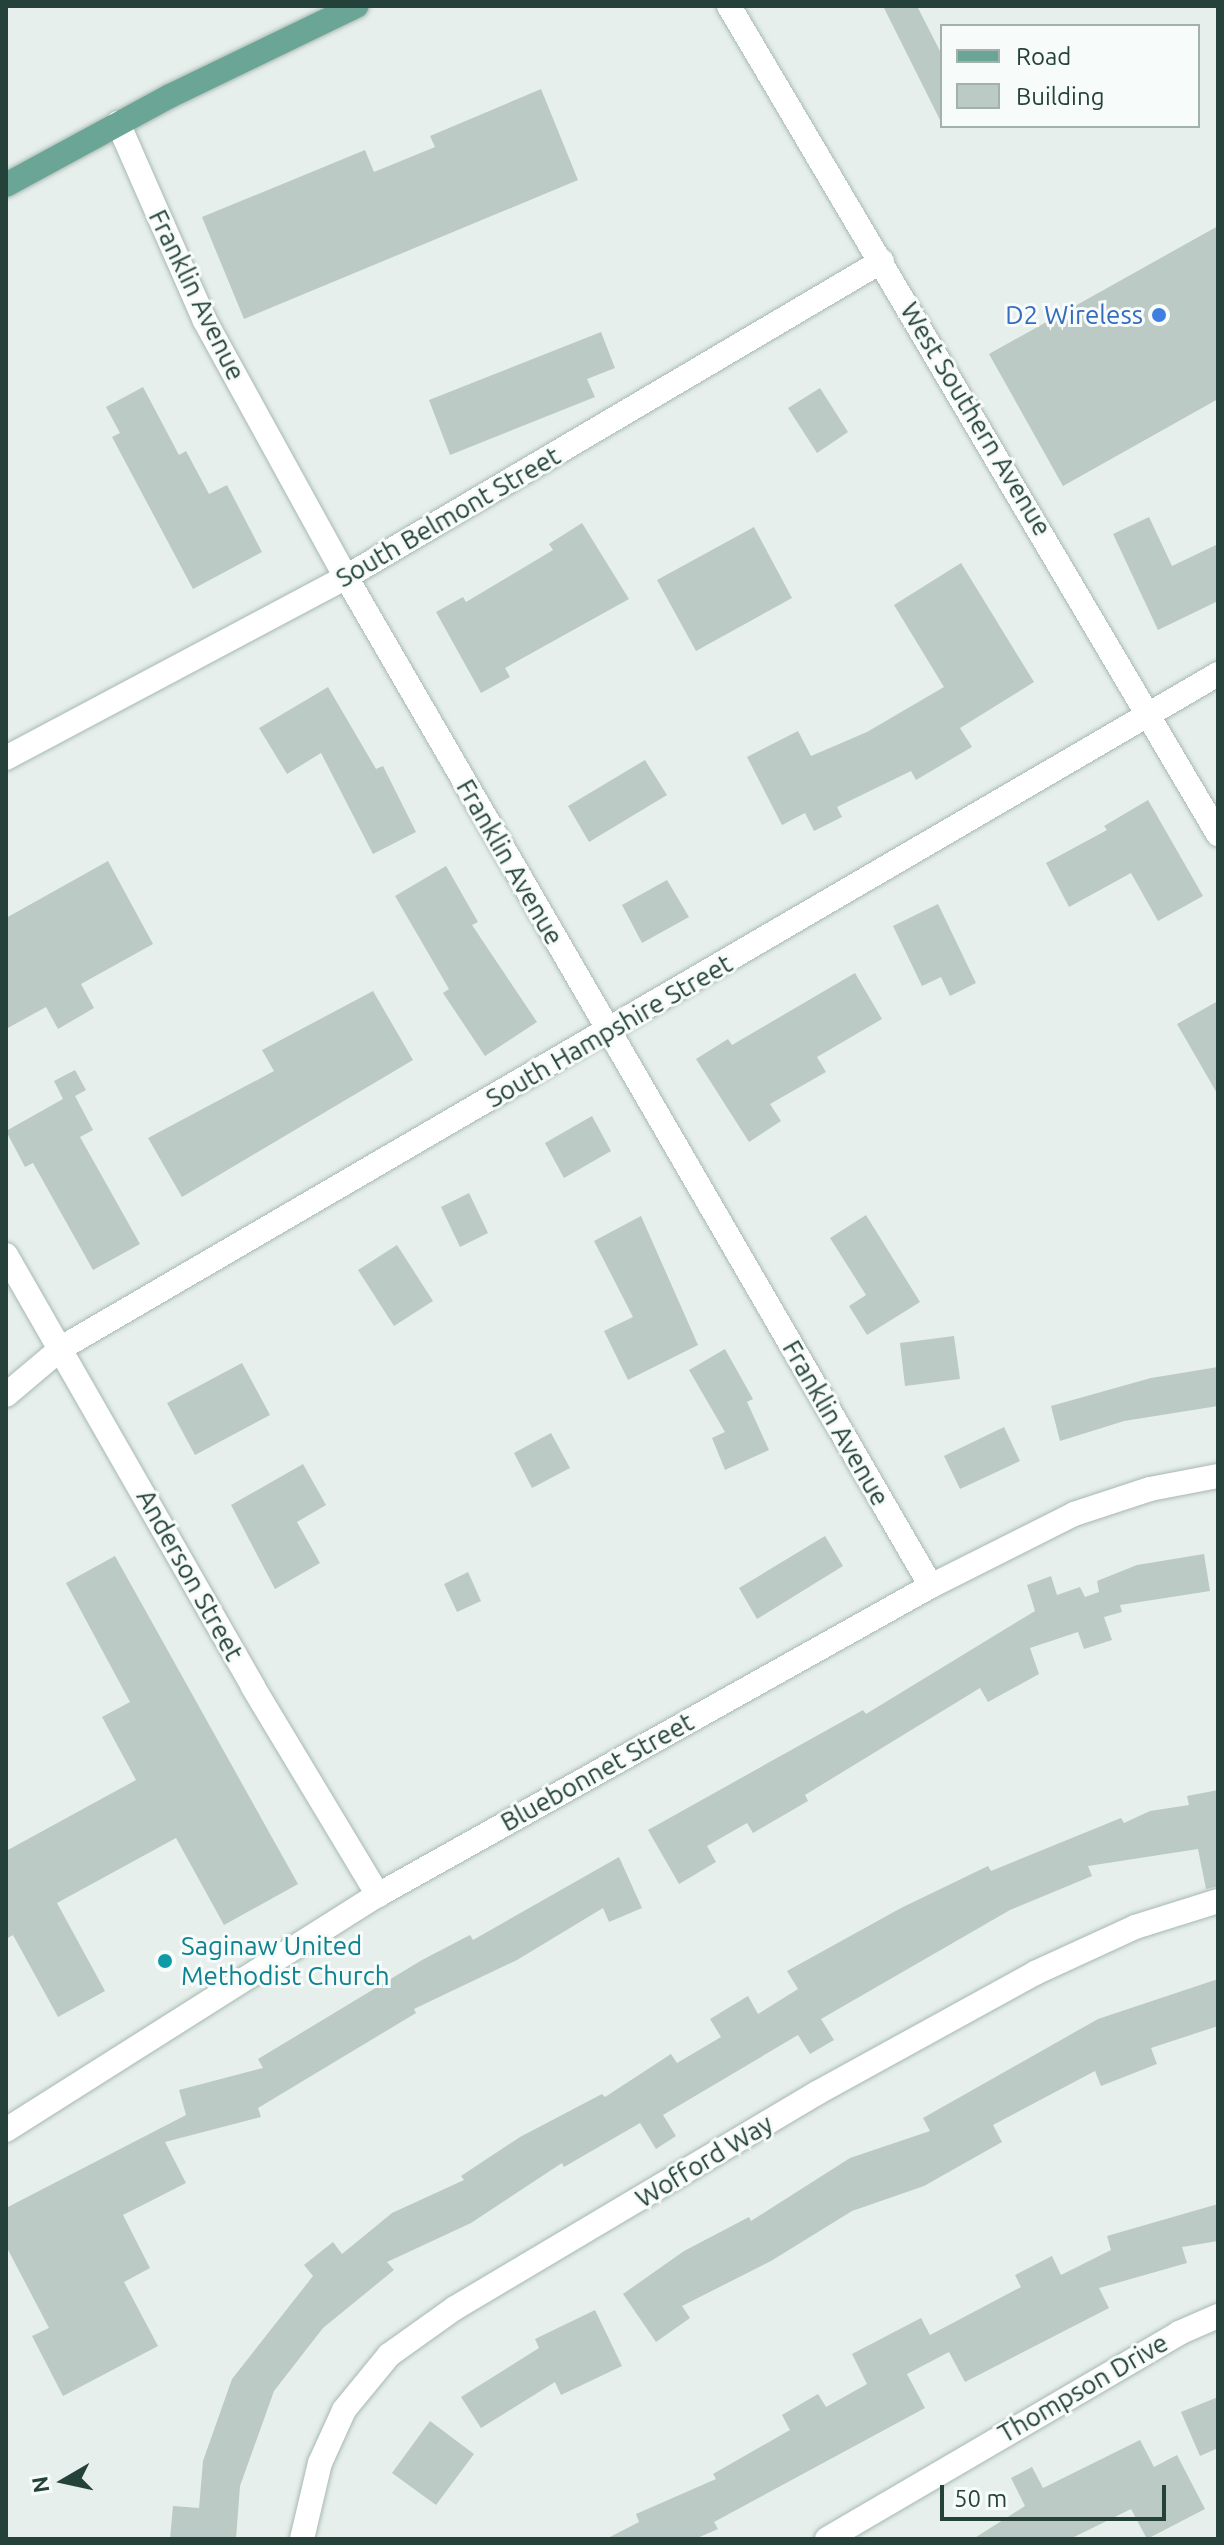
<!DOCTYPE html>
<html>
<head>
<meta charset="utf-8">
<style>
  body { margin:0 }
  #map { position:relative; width:1224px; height:2545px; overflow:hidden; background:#e6efeb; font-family:Ubuntu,sans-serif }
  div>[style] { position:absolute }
  .building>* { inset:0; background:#bbcac4 }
  .roads { filter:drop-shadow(0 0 2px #a8b8b2) drop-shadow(0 0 2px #a8b8b2) }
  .minor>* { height:24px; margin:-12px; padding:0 12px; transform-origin:12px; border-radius:12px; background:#fff }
  .primary>* { height:24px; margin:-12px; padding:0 12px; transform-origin:12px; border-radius:12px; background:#6aa596 }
  .dots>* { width:22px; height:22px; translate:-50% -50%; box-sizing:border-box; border:4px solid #f7fbf9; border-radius:50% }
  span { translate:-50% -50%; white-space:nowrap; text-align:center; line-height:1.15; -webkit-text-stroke:6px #f7fbf9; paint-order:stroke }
  .street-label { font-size:26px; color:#24423a }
  .shop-label { font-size:26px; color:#366cbe }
  .right { translate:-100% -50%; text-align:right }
  .culture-label { font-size:26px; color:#0d838f }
  .left { translate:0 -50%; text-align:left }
  .frame { position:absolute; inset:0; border:8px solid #24423a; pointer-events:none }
  .legend { position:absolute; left:940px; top:24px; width:260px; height:104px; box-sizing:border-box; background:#f7fbf9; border:2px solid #a3b1ad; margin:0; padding:10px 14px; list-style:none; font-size:24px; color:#24423a }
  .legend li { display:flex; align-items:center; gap:16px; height:40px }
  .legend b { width:40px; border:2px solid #a3b1ad }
  .north { position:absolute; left:24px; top:2441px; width:80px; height:80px; -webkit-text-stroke:6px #f7fbf9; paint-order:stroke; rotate:261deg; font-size:22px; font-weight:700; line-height:32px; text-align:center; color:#24423a }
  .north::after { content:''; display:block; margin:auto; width:28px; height:36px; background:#24423a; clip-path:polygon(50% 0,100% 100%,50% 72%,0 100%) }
  .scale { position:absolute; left:940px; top:2485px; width:226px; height:36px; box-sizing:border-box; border:4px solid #24423a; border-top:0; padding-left:10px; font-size:24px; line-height:28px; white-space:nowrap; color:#24423a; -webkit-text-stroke:6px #f7fbf9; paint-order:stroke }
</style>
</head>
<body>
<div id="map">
  <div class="building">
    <i style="clip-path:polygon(883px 6px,917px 6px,942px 55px,942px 124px)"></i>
    <i style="clip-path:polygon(541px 89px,578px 180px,244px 319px,202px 217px,365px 150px,374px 172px,435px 147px,430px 136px)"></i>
    <i style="clip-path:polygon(1218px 226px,1218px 399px,1063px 486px,989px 354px)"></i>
    <i style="clip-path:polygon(601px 332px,615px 368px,587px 379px,595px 397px,450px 455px,429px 400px)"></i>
    <i style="clip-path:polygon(143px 387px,179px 455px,186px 451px,209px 494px,227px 485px,262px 552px,193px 589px,112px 437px,120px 433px,106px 407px)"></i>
    <i style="clip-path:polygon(820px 388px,848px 432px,817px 453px,788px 408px)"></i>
    <i style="clip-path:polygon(1149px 517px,1172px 566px,1218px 544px,1218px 601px,1158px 630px,1113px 534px)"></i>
    <i style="clip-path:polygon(582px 523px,629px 599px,505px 668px,510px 677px,481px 693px,436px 612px,463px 597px,466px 602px,553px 550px,549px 544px)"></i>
    <i style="clip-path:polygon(754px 527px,792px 598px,696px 651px,657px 580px)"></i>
    <i style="clip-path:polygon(961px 563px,1034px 682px,960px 728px,972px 747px,916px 780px,911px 771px,837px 807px,842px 817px,814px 831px,805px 813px,782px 825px,747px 757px,798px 731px,811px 756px,867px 732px,944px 687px,894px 605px)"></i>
    <i style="clip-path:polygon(328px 687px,376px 769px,383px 766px,416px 832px,373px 854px,321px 753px,287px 774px,259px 728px)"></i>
    <i style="clip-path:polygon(645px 760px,667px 795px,589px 842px,568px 806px)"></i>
    <i style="clip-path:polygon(1148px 800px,1203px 896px,1158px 921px,1131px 873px,1069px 907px,1046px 863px,1107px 830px,1104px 826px)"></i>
    <i style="clip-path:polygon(108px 861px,153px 944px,81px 984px,94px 1008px,58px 1029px,46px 1007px,6px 1029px,6px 918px)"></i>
    <i style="clip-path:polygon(446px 866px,478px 922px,472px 925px,537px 1022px,485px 1056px,443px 993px,449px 989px,395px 896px)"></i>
    <i style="clip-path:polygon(667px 880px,689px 917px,642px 943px,622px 905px)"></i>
    <i style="clip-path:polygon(938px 904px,976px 983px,950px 996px,941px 977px,922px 986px,893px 926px)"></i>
    <i style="clip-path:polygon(855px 973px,882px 1019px,817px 1057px,826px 1072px,770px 1104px,781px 1121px,749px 1142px,696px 1059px,728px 1039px,732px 1045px)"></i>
    <i style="clip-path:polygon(373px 991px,413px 1060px,182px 1197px,148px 1138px,274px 1071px,262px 1050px)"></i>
    <i style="clip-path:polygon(1218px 1001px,1218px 1095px,1177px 1024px)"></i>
    <i style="clip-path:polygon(75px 1070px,86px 1090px,75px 1096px,93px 1130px,80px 1137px,140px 1244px,93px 1270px,33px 1163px,25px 1167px,6px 1131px,63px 1099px,54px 1081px)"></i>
    <i style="clip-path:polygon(592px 1116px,611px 1151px,564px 1178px,545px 1143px)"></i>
    <i style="clip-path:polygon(469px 1193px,488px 1233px,460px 1247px,441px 1207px)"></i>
    <i style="clip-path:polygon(866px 1215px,920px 1302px,867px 1335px,849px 1306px,866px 1295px,830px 1238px)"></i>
    <i style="clip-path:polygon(641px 1216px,698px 1345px,628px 1380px,604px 1331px,633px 1317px,594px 1241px)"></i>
    <i style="clip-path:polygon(397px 1245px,433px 1301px,394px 1326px,358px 1270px)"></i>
    <i style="clip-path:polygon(954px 1336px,960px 1379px,905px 1386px,900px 1343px)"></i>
    <i style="clip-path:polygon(725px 1349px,753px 1399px,747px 1402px,769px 1450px,725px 1470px,712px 1438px,725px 1432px,689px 1370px)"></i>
    <i style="clip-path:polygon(242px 1363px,270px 1415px,195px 1455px,167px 1403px)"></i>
    <i style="clip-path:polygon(1218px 1367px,1218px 1406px,1124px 1421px,1060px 1441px,1051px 1406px,1151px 1378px)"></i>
    <i style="clip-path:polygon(1004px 1427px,1020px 1461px,960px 1489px,944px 1456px)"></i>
    <i style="clip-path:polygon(551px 1433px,570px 1468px,532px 1488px,514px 1453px)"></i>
    <i style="clip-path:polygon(303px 1464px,326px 1505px,297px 1522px,320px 1563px,275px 1589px,231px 1505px)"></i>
    <i style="clip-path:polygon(825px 1536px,843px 1566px,757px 1619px,739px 1588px)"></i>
    <i style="clip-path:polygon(1204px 1554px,1210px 1591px,1120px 1605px,1122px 1612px,1104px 1617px,1112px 1640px,1084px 1649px,1078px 1632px,1030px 1648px,1039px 1674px,988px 1702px,980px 1688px,805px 1795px,808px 1801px,753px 1833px,747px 1823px,707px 1846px,716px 1862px,679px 1884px,648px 1830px,863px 1710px,866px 1714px,1035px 1611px,1027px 1585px,1051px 1576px,1057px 1595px,1080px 1587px,1085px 1597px,1099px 1592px,1097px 1581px,1137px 1565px)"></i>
    <i style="clip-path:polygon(115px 1556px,298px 1884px,224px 1925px,176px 1838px,57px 1903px,105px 1991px,58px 2017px,13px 1935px,6px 1939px,6px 1851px,136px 1780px,102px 1717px,130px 1702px,66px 1583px)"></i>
    <i style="clip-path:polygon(468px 1572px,481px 1601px,457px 1612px,444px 1584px)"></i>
    <i style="clip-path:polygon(1218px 1790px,1218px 1886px,1206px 1889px,1198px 1849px,1088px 1866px,1092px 1876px,1010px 1910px,821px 2019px,834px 2040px,810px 2054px,798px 2035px,663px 2115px,676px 2136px,656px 2149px,640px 2123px,564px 2167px,562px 2163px,471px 2223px,387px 2262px,394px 2270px,323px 2328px,274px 2391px,240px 2486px,236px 2539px,170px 2539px,173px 2506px,199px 2508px,203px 2461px,232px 2379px,313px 2276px,304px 2265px,333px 2242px,342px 2254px,392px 2213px,464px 2180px,461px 2176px,520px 2137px,602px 2094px,605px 2097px,671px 2054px,677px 2063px,721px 2037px,710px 2019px,748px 1996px,758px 2014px,798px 1989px,787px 1971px,901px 1908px,988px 1866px,991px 1871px,1121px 1818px,1124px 1823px,1150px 1811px,1189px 1805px,1187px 1796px)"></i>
    <i style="clip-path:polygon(619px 1857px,642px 1908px,609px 1922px,603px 1908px,517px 1960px,414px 2009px,416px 2013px,258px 2108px,261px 2117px,165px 2142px,186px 2183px,123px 2215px,150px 2268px,124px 2282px,158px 2346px,63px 2396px,32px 2336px,49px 2328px,6px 2246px,6px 2208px,186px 2115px,179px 2090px,263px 2068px,258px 2059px,422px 1960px,470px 1935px,473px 1940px)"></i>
    <i style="clip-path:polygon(1218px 1979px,1218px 2026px,1151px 2048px,1157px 2064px,1101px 2086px,1095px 2071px,993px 2125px,1002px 2142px,924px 2186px,852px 2211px,771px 2261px,682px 2306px,690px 2318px,656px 2342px,623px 2294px,684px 2251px,749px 2217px,751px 2221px,850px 2158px,930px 2131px,923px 2118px,1098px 2019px)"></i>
    <i style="clip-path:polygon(1218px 2204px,1218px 2241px,1182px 2247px,1187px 2263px,1099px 2288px,1109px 2308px,965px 2382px,949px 2352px,907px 2374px,925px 2408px,714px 2522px,718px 2529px,695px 2539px,606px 2539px,639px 2522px,636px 2514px,716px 2479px,713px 2474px,790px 2430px,782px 2415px,818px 2394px,826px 2407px,867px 2384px,852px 2354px,921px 2318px,930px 2335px,1021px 2287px,1015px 2275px,1052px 2256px,1061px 2275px,1111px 2250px,1107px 2236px)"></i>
    <i style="clip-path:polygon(595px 2310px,622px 2366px,561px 2395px,555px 2382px,481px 2428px,461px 2397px,539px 2348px,535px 2339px)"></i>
    <i style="clip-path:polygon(1218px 2397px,1218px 2448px,1200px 2456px,1181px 2412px)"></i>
    <i style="clip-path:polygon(430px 2421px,474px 2454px,436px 2505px,392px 2473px)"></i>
    <i style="clip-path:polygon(1140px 2440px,1154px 2467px,1177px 2455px,1205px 2509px,1147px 2539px,1131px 2509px,1070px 2539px,973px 2539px,1025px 2506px,1011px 2478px,1032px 2467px,1043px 2488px)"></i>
  </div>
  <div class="roads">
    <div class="minor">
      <i style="left:729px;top:6px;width:962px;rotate:59.43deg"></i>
      <i style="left:118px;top:123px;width:216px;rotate:66.3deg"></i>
      <i style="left:205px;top:321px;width:292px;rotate:61.2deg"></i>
      <i style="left:346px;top:577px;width:1166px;rotate:59.9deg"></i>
      <i style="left:6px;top:758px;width:385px;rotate:-28deg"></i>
      <i style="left:346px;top:577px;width:622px;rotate:-30.52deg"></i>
      <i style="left:6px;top:1255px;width:498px;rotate:60.2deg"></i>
      <i style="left:253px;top:1687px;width:243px;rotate:59deg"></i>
      <i style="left:6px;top:1395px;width:75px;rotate:-40.1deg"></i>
      <i style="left:63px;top:1347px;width:1337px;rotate:-30.23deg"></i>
      <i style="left:6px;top:2130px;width:440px;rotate:-32.3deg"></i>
      <i style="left:378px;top:1895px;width:633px;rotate:-29.2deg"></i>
      <i style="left:931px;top:1586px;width:160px;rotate:-26.7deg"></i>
      <i style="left:1074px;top:1514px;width:80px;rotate:-18.2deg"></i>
      <i style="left:1150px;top:1489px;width:69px;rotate:-10.8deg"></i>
      <i style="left:302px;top:2539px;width:78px;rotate:-76.7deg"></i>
      <i style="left:320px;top:2463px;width:58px;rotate:-65.6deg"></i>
      <i style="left:344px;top:2410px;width:71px;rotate:-50.7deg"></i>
      <i style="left:389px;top:2355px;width:81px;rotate:-35.5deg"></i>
      <i style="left:455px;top:2308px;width:421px;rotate:-30.7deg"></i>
      <i style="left:817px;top:2093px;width:249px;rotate:-28.8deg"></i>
      <i style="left:1035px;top:1973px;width:110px;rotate:-24.7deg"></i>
      <i style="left:1135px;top:1927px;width:87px;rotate:-17.4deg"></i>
      <i style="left:827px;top:2539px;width:408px;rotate:-30.3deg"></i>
      <i style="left:1179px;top:2333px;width:43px;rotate:-23.6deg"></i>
    </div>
    <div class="primary">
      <i style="left:6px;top:185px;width:187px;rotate:-28.5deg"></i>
      <i style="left:170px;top:96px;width:207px;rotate:-25.8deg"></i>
    </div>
  </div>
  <div class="dots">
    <i style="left:1159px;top:315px;background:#3f7fe0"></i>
    <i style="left:165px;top:1961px;background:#0f9aa8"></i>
  </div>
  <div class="street-label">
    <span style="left:197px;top:295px;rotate:64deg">Franklin Avenue</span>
    <span style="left:976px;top:419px;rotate:59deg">West Southern Avenue</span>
    <span style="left:448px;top:517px;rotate:-30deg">South Belmont Street</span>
    <span style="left:510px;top:862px;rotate:60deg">Franklin Avenue</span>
    <span style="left:609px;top:1031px;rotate:-30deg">South Hampshire Street</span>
    <span style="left:836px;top:1423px;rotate:60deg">Franklin Avenue</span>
    <span style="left:190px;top:1575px;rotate:61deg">Anderson Street</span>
    <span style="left:597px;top:1772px;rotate:-29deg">Bluebonnet Street</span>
    <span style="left:704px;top:2161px;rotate:-31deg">Wofford Way</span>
    <span style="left:1083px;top:2388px;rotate:-30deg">Thompson Drive</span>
  </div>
  <div class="shop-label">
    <span class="right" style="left:1143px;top:315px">D2 Wireless</span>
  </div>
  <div class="culture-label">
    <span class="left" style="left:181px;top:1961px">Saginaw United<br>Methodist Church</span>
  </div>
  <div class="frame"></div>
  <ul class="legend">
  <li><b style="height:10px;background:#6aa596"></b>Road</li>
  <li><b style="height:22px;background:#bbcac4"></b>Building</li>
  </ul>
  <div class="north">N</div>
  <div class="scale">50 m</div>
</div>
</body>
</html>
